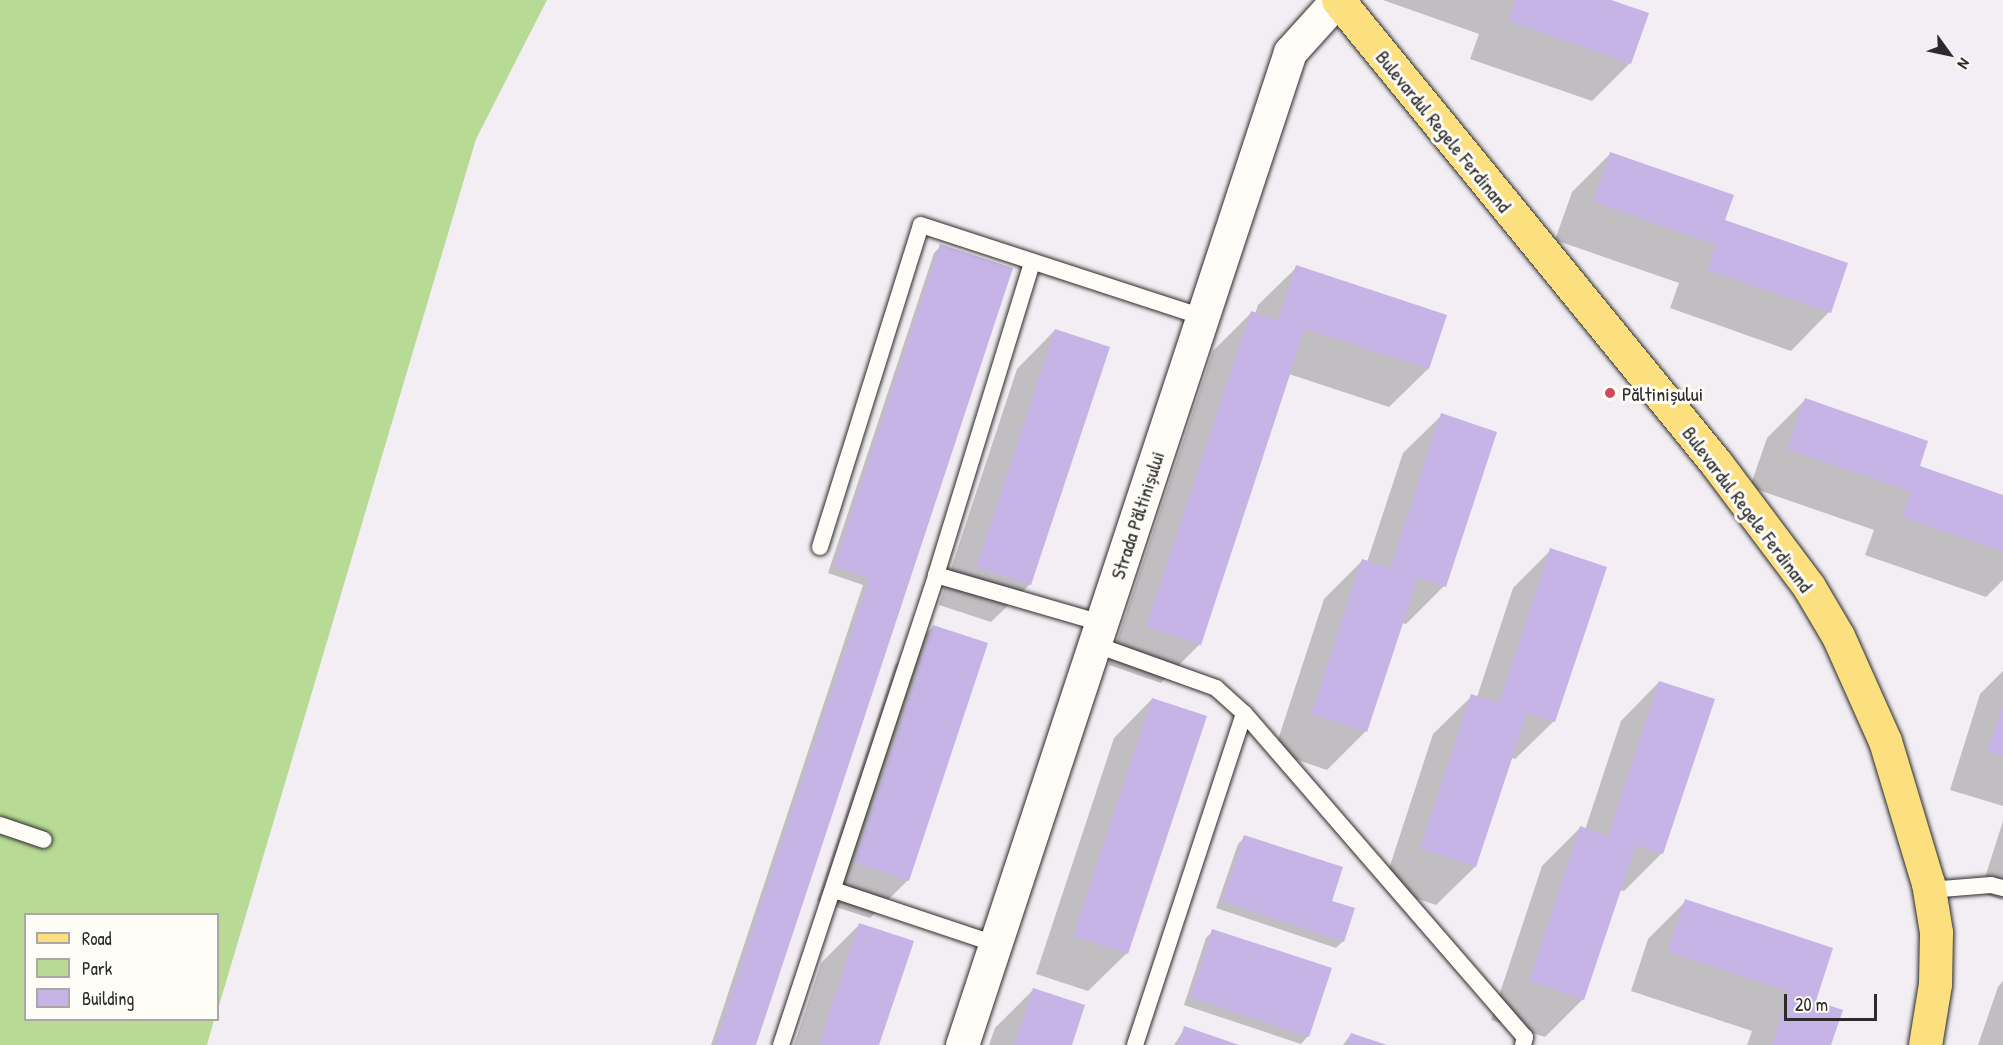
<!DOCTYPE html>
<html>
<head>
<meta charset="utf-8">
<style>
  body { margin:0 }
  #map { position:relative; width:2003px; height:1045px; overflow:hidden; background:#f2eef3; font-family:"Patrick Hand",sans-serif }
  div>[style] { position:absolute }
  .green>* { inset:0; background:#b7da94 }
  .shadow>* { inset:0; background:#0003 }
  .building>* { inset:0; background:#c5b4e5 }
  .roads { filter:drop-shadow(0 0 2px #2b2b2b) drop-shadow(0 0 2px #2b2b2b) }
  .lane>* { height:16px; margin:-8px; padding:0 8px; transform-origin:8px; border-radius:8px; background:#fdfcf7 }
  .street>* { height:33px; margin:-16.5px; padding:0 16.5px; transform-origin:16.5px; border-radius:16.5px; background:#fdfcf7 }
  .primary>* { height:33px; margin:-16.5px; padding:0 16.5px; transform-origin:16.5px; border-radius:16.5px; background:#fce080 }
  .dots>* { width:16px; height:16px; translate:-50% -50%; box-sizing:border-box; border:3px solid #fdfcf7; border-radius:50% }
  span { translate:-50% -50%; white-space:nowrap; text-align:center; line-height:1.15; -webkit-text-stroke:6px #fdfcf7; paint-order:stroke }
  .street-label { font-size:20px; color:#2b2b2b }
  .poi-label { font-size:20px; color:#2b2b2b }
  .left { translate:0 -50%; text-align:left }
  .legend { position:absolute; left:24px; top:913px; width:195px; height:108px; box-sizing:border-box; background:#fdfcf7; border:2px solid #a9a8a5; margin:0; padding:8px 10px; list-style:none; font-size:18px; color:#2b2b2b }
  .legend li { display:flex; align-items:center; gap:12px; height:30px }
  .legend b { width:30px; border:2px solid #a9a8a5 }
  .north { position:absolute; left:1919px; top:24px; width:60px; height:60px; -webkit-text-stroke:4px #fdfcf7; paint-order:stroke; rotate:123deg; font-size:16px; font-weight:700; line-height:24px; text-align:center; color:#2b2b2b }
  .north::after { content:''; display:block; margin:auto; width:21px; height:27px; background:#2b2b2b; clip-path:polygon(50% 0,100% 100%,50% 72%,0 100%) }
  .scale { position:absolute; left:1784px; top:994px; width:93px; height:27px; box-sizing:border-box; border:3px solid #2b2b2b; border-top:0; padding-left:8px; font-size:18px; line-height:21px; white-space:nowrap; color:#2b2b2b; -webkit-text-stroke:4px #fdfcf7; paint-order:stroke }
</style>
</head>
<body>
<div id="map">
  <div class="green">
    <i style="clip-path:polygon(0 0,547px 0,476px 139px,218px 1009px,218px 914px,26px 914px,26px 1020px,214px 1020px,207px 1045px,0 1045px)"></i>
  </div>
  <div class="shadow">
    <i style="clip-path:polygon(1383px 0,1606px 0,1630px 63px,1592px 101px,1470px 59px,1479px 34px)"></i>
    <i style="clip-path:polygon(1610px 154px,1723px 221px,1829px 312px,1791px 351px,1670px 308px,1679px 283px,1555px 240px,1572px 192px)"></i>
    <i style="clip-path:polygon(941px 246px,1011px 269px,755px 1045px,711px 1045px,863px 585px,828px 573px,934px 253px)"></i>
    <i style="clip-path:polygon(1297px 267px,1445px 316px,1428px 369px,1389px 407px,1289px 374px,1200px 644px,1161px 683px,1109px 665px,1213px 351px,1251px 313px,1255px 314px,1258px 305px)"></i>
    <i style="clip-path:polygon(1055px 330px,1030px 584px,991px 622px,939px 605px,1017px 369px)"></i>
    <i style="clip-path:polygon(1805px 400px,1918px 467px,2003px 497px,2003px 580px,1986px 597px,1865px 555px,1874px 530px,1750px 487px,1767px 438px)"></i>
    <i style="clip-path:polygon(1442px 415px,1444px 586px,1406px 624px,1402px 623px,1365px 732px,1327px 770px,1274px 752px,1324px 599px,1362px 561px,1367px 562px,1403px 453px)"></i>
    <i style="clip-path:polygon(1551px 550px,1554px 721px,1515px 759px,1512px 758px,1475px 867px,1436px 905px,1383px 887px,1433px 734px,1472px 696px,1477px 697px,1513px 588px)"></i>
    <i style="clip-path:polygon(933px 627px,908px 880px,870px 918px,817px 901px,895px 665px)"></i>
    <i style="clip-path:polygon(2003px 671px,2003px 806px,1950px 790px,1980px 694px)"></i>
    <i style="clip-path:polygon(1659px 682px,1662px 853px,1624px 891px,1619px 890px,1583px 999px,1545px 1037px,1491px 1020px,1542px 866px,1580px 828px,1585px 830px,1621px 721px)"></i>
    <i style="clip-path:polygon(1152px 699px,1127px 953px,1088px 991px,1036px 974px,1114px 738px)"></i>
    <i style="clip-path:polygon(2003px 821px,2003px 900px,1980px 893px)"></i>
    <i style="clip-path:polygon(1245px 837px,1330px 902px,1343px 941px,1336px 948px,1216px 908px,1238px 844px)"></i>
    <i style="clip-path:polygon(1686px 901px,1814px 1002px,1829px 1045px,1747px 1045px,1752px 1031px,1631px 991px,1648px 939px)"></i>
    <i style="clip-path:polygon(859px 925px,878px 1045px,794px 1045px,821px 963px)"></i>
    <i style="clip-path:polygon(1213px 931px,1308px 1036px,1301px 1044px,1184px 1005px,1206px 938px)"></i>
    <i style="clip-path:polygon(2003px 981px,2003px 1045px,1978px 1045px,1998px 987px)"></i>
    <i style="clip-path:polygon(1033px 990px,1070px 1045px,989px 1045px,995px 1028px)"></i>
    <i style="clip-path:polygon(1185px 1028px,1235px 1045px,1174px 1045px)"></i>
    <i style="clip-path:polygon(1351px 1034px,1384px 1045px,1343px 1045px)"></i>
  </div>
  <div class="building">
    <i style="clip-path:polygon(1515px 0,1611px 0,1649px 13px,1631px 64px,1508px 21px)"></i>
    <i style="clip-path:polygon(1610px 152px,1734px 195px,1725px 220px,1848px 263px,1831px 313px,1707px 270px,1716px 245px,1593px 202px)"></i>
    <i style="clip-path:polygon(940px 244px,1013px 268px,756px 1045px,715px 1045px,869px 578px,834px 566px)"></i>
    <i style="clip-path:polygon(1296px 265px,1447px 315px,1429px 369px,1305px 329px,1201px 645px,1146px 627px,1251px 311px,1278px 320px)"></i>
    <i style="clip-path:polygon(1055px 329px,1110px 347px,1031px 585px,976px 567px)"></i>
    <i style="clip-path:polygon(1805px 398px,1928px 441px,1920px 466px,2003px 495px,2003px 552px,1902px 517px,1911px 492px,1787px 449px)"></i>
    <i style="clip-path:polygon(1441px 413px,1497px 432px,1446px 587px,1418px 578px,1367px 732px,1311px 714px,1362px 559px,1390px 568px)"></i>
    <i style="clip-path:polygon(1550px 548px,1607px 567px,1555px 722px,1527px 713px,1476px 867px,1420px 849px,1471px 694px,1499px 703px)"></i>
    <i style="clip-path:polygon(933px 625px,988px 643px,909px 881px,855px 863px)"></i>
    <i style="clip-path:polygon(1659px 681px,1715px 699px,1663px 854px,1636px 845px,1584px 1000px,1529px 981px,1580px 826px,1608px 836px)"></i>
    <i style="clip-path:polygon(1152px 698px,1207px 716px,1128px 954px,1073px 936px)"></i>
    <i style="clip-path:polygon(2003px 703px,2003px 756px,1987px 751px)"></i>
    <i style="clip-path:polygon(1244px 835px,1343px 867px,1332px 901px,1355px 908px,1344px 942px,1222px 901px)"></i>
    <i style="clip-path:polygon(1685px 899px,1833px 948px,1816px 1001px,1843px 1010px,1831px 1045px,1772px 1045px,1789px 992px,1668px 952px)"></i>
    <i style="clip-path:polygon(859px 923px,914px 941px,879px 1045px,819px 1045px)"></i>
    <i style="clip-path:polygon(1212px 929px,1332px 968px,1309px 1037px,1190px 998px)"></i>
    <i style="clip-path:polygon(1033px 988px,1085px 1005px,1072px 1045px,1014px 1045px)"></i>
    <i style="clip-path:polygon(1184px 1026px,1239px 1045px,1178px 1045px)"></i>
    <i style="clip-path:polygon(1351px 1033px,1387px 1045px,1347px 1045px)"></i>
  </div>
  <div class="roads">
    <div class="lane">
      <i style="left:820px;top:547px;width:337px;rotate:-72.6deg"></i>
      <i style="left:921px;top:225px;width:296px;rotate:18.1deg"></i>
      <i style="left:936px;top:575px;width:172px;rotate:16.2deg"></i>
      <i style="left:1094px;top:644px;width:130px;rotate:19.8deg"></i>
      <i style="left:1216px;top:688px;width:38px;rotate:42deg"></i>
      <i style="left:1244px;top:713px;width:429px;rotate:49.1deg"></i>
      <i style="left:1525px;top:1037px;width:8px;rotate:104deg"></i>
      <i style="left:0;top:825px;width:46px;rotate:18.8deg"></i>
      <i style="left:834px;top:890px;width:170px;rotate:18.5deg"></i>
      <i style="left:1929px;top:890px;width:62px;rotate:-4.6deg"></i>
      <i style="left:1991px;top:885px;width:12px;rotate:14deg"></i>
      <i style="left:781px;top:1045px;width:495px;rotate:-71.7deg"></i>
      <i style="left:936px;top:575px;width:326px;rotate:-72.9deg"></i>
      <i style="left:1135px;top:1045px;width:349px;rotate:-71.8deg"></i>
    </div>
    <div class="street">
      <i style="left:962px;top:1045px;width:1046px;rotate:-71.72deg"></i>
      <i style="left:1290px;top:52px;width:70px;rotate:-47.9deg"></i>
    </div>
    <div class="primary">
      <i style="left:1338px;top:0;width:598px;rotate:50.77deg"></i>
      <i style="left:1716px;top:463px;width:155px;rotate:53.1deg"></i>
      <i style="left:1809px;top:587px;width:57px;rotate:59.4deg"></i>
      <i style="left:1838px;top:636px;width:115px;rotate:65.9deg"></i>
      <i style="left:1885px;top:741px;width:148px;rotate:73.2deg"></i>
      <i style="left:1928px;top:883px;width:50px;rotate:80.7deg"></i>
      <i style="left:1936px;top:932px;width:52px;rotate:91.1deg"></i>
      <i style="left:1935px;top:984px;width:62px;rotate:99.3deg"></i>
    </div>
  </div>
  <div class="dots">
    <i style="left:1610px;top:393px;background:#d1495b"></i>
  </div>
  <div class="street-label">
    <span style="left:1444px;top:131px;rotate:51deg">Bulevardul Regele Ferdinand</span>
    <span style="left:1748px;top:509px;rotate:53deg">Bulevardul Regele Ferdinand</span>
    <span style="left:1137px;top:515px;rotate:-72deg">Strada Păltinișului</span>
  </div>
  <div class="poi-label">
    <span class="left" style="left:1622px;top:393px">Păltinișului</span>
  </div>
  <ul class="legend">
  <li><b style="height:8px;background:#fce080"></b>Road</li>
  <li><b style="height:16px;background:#b7da94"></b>Park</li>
  <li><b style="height:16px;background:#c5b4e5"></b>Building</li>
  </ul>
  <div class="north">N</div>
  <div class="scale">20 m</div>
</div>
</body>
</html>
